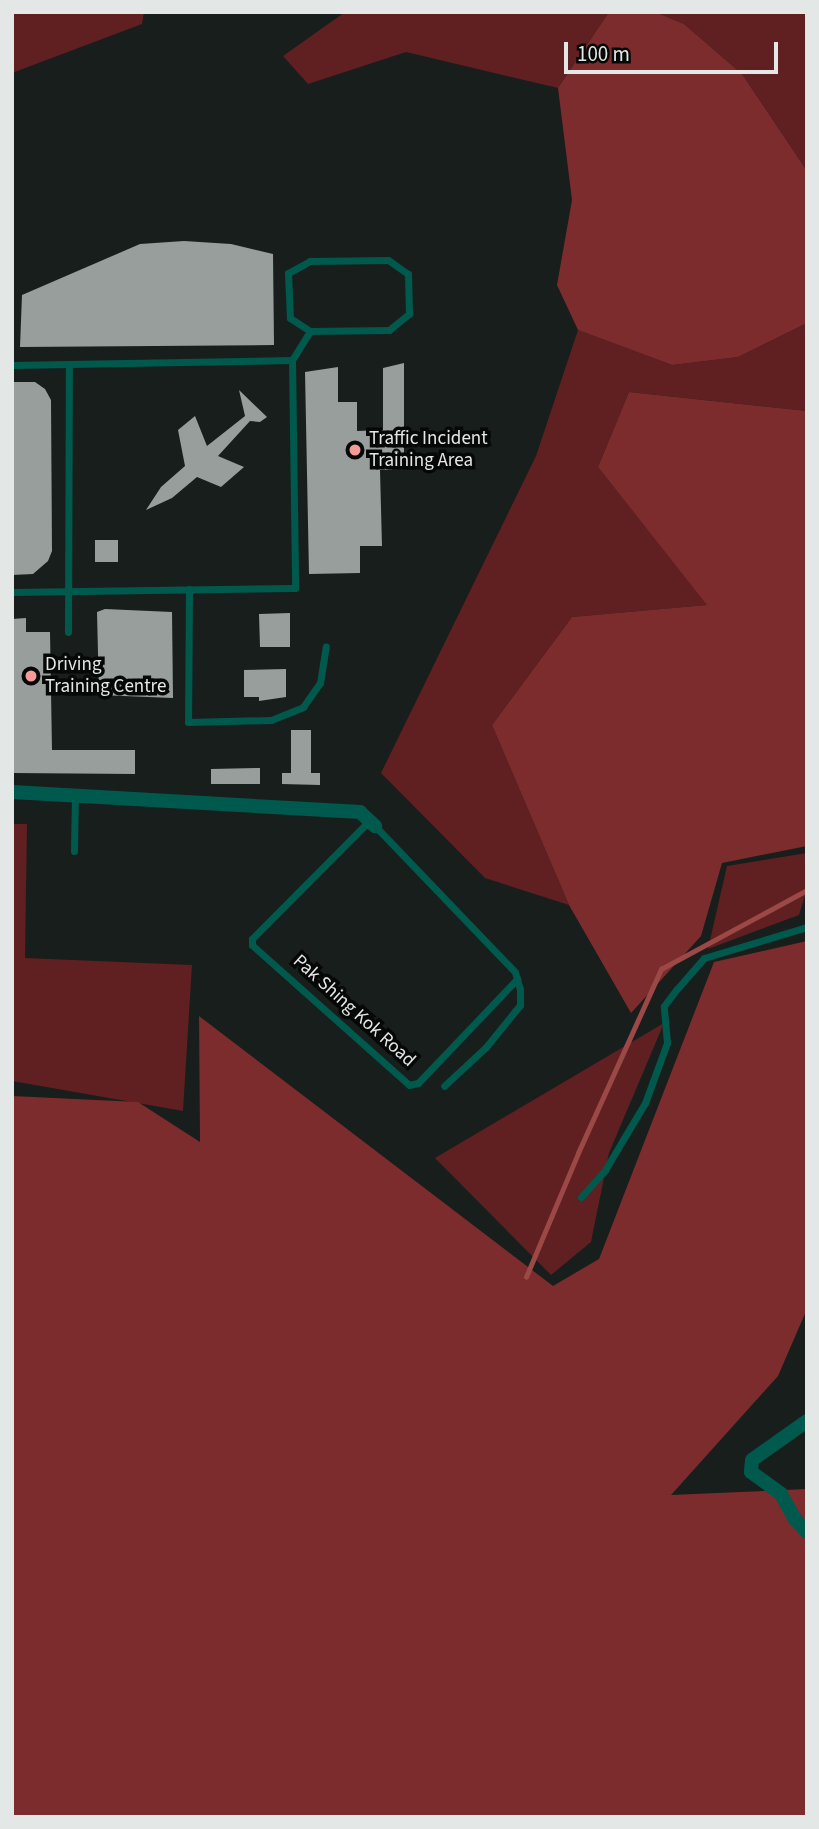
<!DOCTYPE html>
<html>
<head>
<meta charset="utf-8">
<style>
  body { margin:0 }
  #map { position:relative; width:819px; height:1829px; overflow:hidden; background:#181e1c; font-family:"Source Sans 3",sans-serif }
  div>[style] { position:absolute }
  .green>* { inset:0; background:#601f20 }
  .forest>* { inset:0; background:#7c2c2d }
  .stream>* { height:4.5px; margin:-2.25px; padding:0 2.25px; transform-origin:2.25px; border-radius:2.25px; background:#9b4847 }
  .building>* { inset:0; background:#979e9c }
  .service>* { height:7px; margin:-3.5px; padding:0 3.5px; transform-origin:3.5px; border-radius:3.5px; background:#00594d }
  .minor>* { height:14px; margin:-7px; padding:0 7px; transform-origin:7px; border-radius:7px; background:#00594d }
  .dots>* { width:19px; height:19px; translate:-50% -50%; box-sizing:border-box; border:4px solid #060707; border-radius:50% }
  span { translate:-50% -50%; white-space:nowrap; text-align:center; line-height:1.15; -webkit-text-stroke:7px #060707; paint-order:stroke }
  .poi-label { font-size:19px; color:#e3e7e6 }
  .left { translate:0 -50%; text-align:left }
  .street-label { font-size:19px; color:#e3e7e6 }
  .frame { position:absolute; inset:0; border:14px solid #e3e7e6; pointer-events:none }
  .scale { position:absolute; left:564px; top:42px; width:214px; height:32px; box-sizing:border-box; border:4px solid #e3e7e6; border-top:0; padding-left:9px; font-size:21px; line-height:24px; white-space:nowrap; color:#e3e7e6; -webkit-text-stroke:5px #060707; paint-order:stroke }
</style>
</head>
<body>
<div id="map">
  <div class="green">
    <i style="clip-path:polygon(12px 12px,144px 12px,142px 24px,12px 73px)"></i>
    <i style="clip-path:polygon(345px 12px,609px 12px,558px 88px,406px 52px,308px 84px,283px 56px)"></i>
    <i style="clip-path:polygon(655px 12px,807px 12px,807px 171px,742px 74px,684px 24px)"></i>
    <i style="clip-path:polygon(807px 323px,807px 411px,629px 392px,598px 467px,708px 605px,572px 617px,492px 725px,569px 905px,485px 878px,381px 773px,536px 456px,578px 330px,672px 365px,738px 357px)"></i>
    <i style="clip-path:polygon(12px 824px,27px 824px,25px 958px,192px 965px,183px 1111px,12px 1081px)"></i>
    <i style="clip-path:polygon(807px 853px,807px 889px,799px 915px,708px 949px,727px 866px)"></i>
    <i style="clip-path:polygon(664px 1023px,609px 1153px,591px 1242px,551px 1275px,435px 1158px)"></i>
  </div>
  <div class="forest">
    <i style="clip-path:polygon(609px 12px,655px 12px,684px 24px,742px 74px,807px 171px,807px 323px,738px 357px,672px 365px,578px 330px,557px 285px,572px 200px,558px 88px)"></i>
    <i style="clip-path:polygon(629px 392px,807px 411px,807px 846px,722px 863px,701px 936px,631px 1013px,569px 905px,492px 725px,572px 617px,707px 605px,598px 467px)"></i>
    <i style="clip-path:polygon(807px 941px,807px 1309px,778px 1376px,671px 1495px,807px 1489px,807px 1817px,12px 1817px,12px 1096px,138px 1102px,200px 1142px,199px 1016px,553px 1286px,599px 1259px,714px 962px)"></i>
  </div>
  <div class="stream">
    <i style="left:526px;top:1277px;width:134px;rotate:-67.2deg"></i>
    <i style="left:578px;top:1153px;width:202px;rotate:-65.7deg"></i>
    <i style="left:661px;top:969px;width:166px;rotate:-28.4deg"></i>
  </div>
  <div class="building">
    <i style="clip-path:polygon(184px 241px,231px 244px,273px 254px,274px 345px,20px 347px,22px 295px,140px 244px)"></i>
    <i style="clip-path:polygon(404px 363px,404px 469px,380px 470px,382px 546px,360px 546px,360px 573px,309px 574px,305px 372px,338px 367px,338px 402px,357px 402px,357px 431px,383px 430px,383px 368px)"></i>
    <i style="clip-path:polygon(12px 382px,35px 382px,45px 389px,51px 400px,52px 551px,48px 561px,33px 574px,12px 575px)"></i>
    <i style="clip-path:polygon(239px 390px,267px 417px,260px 422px,250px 421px,218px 456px,244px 467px,221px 487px,197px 477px,172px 498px,146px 510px,161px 487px,185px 466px,178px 430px,195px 416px,207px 446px,245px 416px)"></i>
    <i style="clip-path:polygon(95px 540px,118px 540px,118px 562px,95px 562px)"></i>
    <i style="clip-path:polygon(105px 609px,172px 612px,173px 698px,99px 695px,97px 612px)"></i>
    <i style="clip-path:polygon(290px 613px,290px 647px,260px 647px,259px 614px)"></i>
    <i style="clip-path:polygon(26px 618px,26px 632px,50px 632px,52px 750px,135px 750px,135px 774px,12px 773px,12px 619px)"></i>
    <i style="clip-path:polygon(286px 669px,286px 697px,259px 701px,259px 697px,244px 697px,244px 670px)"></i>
    <i style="clip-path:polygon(291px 730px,311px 730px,311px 773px,320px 773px,320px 785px,282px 784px,282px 773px,291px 773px)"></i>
    <i style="clip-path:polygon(260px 768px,260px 784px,211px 784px,211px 769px)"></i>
  </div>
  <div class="service">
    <i style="left:292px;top:360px;width:34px;rotate:-58deg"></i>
    <i style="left:310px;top:331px;width:79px;rotate:-0.7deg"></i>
    <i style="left:389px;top:330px;width:26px;rotate:-39deg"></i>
    <i style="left:409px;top:314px;width:40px;rotate:-91.4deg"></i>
    <i style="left:408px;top:274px;width:24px;rotate:-145deg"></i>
    <i style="left:388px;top:260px;width:78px;rotate:179.3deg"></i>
    <i style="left:310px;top:261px;width:25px;rotate:151deg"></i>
    <i style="left:288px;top:273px;width:45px;rotate:87.5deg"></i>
    <i style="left:290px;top:318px;width:24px;rotate:33deg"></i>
    <i style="left:12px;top:365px;width:280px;rotate:-1deg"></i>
    <i style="left:292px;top:360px;width:228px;rotate:89.2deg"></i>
    <i style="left:295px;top:588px;width:283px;rotate:179.2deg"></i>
    <i style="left:189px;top:589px;width:133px;rotate:90.4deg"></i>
    <i style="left:188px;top:722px;width:83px;rotate:-1.4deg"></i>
    <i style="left:271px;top:720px;width:35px;rotate:-22deg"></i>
    <i style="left:303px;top:707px;width:29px;rotate:-55deg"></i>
    <i style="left:320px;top:683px;width:37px;rotate:-81deg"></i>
    <i style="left:68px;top:632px;width:268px;rotate:-89.8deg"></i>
    <i style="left:369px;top:821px;width:166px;rotate:134.8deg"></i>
    <i style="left:252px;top:939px;width:6px;rotate:90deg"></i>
    <i style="left:252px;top:945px;width:210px;rotate:41.7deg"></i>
    <i style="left:409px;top:1085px;width:9px;rotate:-13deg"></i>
    <i style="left:418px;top:1083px;width:144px;rotate:-46.4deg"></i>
    <i style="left:375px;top:826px;width:202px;rotate:46.2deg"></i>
    <i style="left:515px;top:972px;width:18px;rotate:74deg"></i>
    <i style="left:520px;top:989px;width:16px;rotate:90deg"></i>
    <i style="left:520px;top:1005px;width:54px;rotate:129deg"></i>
    <i style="left:486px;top:1047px;width:57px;rotate:137.1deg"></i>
    <i style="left:74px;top:851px;width:56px;rotate:-89deg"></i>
    <i style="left:581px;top:1197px;width:36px;rotate:-48deg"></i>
    <i style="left:605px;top:1170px;width:78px;rotate:-59.2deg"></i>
    <i style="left:645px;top:1103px;width:64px;rotate:-69.9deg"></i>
    <i style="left:667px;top:1043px;width:37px;rotate:-95deg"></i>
    <i style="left:664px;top:1006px;width:21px;rotate:-53deg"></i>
    <i style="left:677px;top:989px;width:41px;rotate:-48.9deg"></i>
    <i style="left:704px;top:958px;width:108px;rotate:-16.8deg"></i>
  </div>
  <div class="minor">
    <i style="left:12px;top:792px;width:349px;rotate:3.3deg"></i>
    <i style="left:360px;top:812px;width:21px;rotate:43deg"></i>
    <i style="left:807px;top:1421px;width:67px;rotate:144.7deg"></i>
    <i style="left:752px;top:1460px;width:12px;rotate:95deg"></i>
    <i style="left:751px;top:1472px;width:37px;rotate:36deg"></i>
    <i style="left:781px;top:1494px;width:29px;rotate:61deg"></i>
    <i style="left:795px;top:1519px;width:18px;rotate:47deg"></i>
  </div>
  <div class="dots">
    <i style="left:355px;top:450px;background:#f59b97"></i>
    <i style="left:31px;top:676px;background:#f59b97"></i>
  </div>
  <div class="poi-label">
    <span class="left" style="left:369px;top:450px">Traffic Incident<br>Training Area</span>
    <span class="left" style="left:45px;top:676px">Driving<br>Training Centre</span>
  </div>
  <div class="street-label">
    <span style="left:354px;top:1011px;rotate:42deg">Pak Shing Kok Road</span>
  </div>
  <div class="frame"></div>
  <div class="scale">100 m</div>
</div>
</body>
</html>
